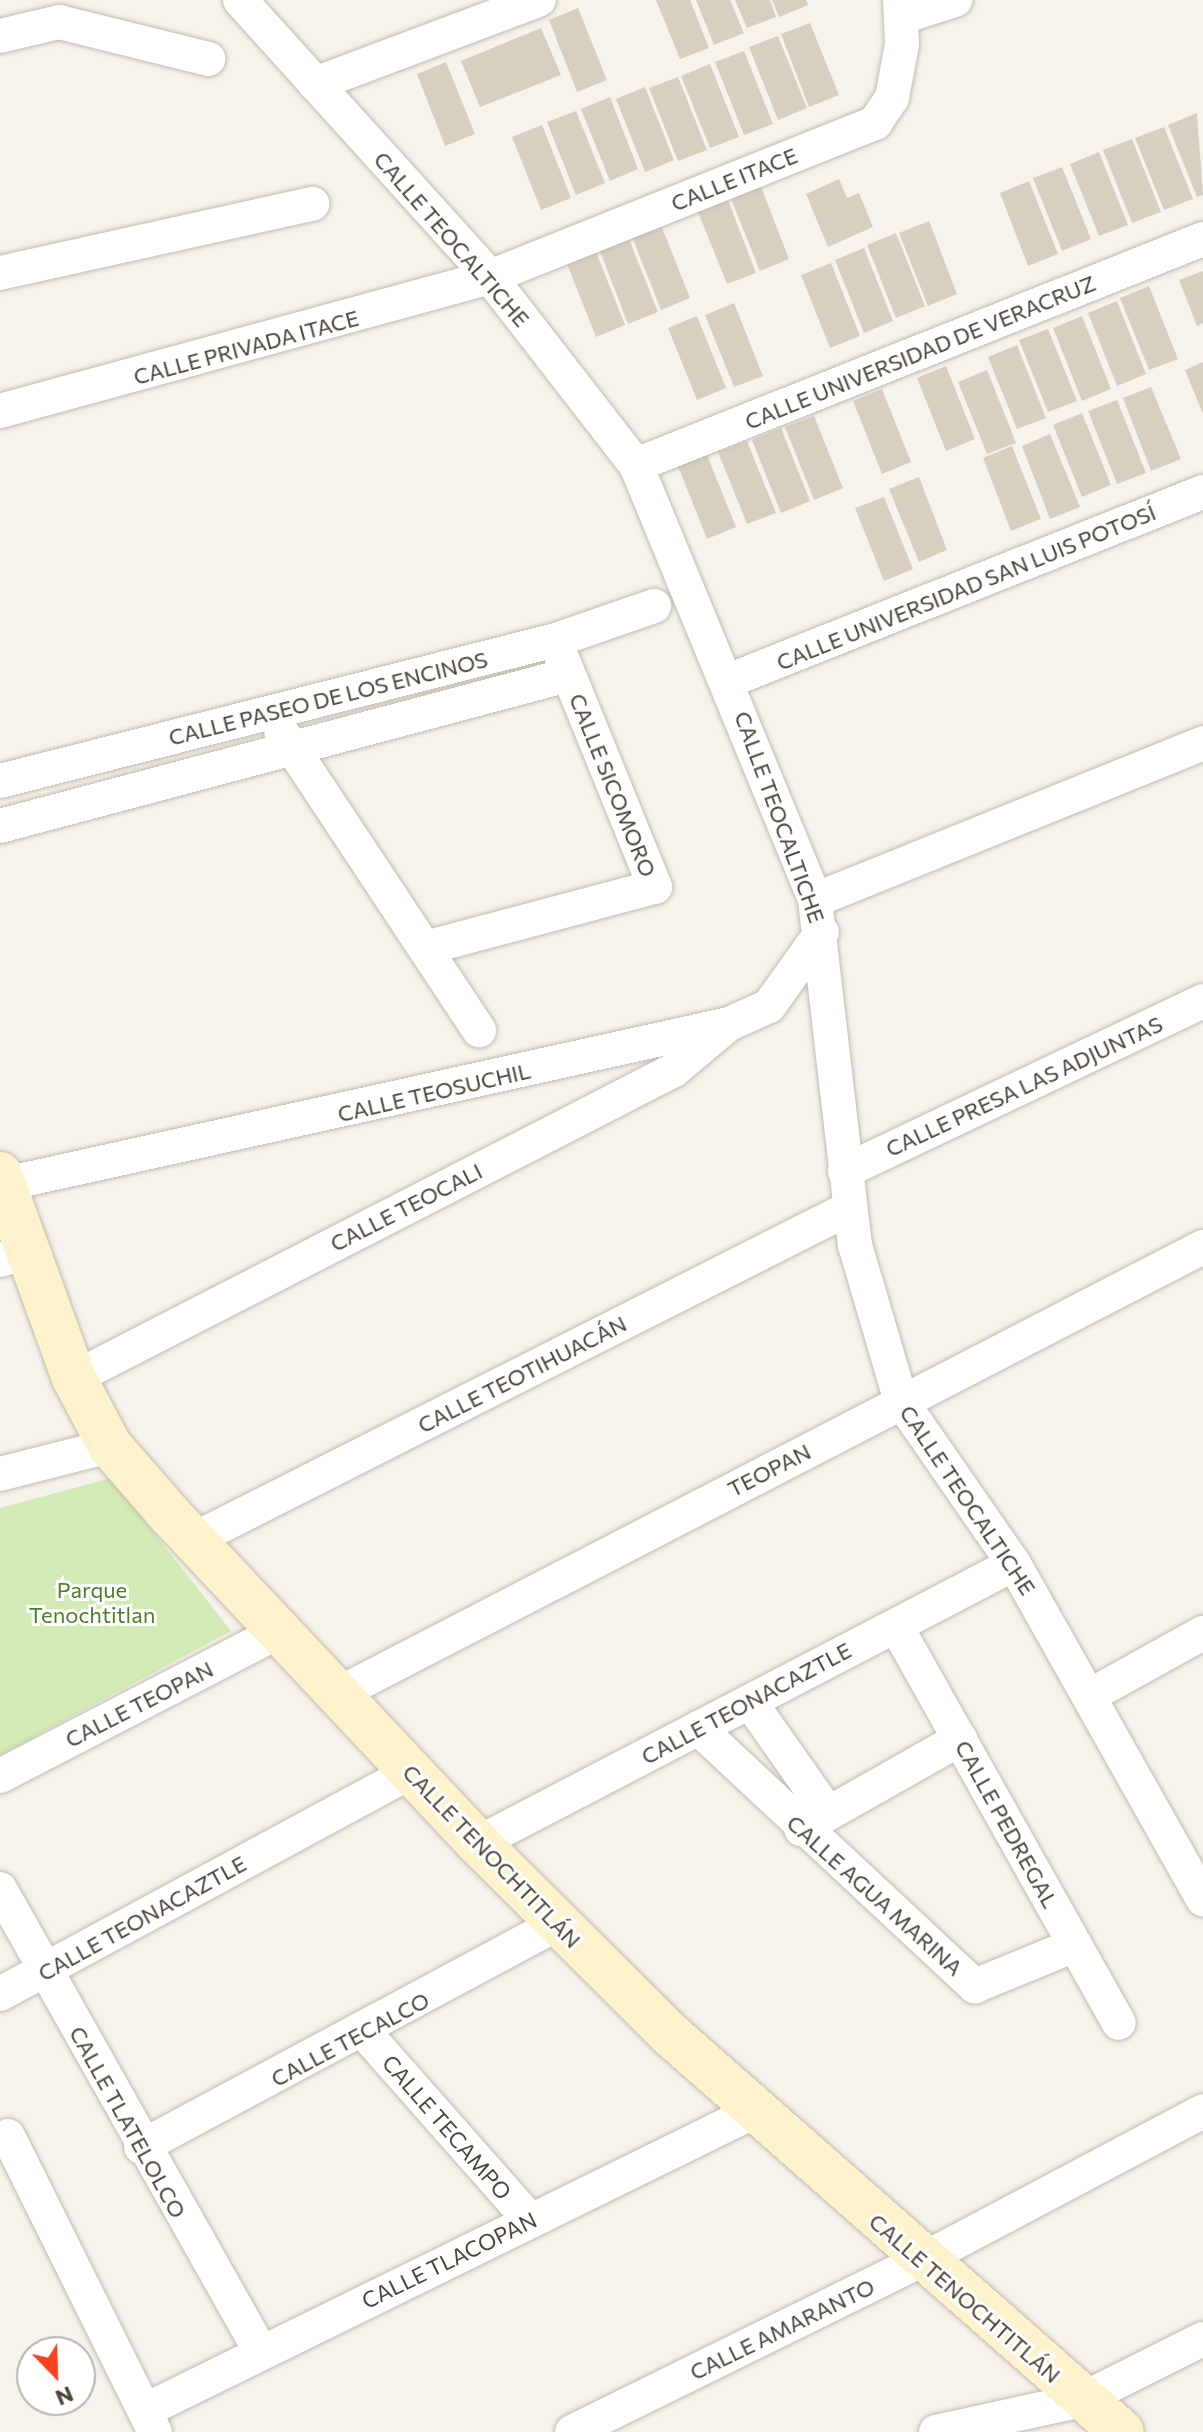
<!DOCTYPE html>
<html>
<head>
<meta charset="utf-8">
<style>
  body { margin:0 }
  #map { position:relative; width:1203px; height:2432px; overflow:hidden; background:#f6f3ec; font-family:Commissioner,sans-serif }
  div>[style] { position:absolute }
  .green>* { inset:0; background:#d2eab5 }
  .building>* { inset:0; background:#d8cfc1 }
  .roads { filter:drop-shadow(0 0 2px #c2bbae) drop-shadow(0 0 2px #c2bbae) }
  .street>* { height:34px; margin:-17px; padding:0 17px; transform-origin:17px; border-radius:17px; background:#fff }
  .secondary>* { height:44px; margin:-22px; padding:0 22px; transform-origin:22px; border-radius:22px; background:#fff3cd }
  span { translate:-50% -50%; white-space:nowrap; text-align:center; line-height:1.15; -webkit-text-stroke:6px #fff; paint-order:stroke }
  .street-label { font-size:22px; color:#4b4439 }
  .park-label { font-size:22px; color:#4a7f2a }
  .north { position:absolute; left:16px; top:2336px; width:80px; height:80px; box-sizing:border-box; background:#fff; border:2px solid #b7b4b0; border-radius:50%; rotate:157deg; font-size:22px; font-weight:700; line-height:32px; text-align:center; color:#4b4439 }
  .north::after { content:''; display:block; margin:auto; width:28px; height:36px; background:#fc3f1d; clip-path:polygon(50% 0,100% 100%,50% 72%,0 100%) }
</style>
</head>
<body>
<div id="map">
  <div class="green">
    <i style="clip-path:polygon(111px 1478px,231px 1631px,0 1755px,0 1508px)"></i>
  </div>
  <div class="building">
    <i style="clip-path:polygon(656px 0,690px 0,709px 48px,680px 59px)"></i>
    <i style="clip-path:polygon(696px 0,730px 0,744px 33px,714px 45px)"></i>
    <i style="clip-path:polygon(735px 0,770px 0,776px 17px,747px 28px)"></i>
    <i style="clip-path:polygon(772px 0,806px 0,808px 5px,779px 17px)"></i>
    <i style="clip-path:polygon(578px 8px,607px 80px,577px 92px,549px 20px)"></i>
    <i style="clip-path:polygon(810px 23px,839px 95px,809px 107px,781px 34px)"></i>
    <i style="clip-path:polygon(541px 28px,561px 75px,480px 107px,461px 61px)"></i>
    <i style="clip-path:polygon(778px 36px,807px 108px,778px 120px,749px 47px)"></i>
    <i style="clip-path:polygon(744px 51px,773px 124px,744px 135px,715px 62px)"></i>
    <i style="clip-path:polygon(446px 62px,475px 134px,445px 146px,417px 74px)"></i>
    <i style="clip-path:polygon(710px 64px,739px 137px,710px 148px,681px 76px)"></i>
    <i style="clip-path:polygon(678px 77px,707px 150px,678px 161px,649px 88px)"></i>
    <i style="clip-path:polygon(645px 87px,674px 160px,645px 172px,616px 99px)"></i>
    <i style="clip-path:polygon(610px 97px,638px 169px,610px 181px,581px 109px)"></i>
    <i style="clip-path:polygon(576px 111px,605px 183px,576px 195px,547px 122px)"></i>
    <i style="clip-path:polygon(1197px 113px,1203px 195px,1197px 197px,1168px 125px)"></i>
    <i style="clip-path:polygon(542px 125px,571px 198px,541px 210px,512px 137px)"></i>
    <i style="clip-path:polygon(1164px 127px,1193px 199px,1164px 210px,1135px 138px)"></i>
    <i style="clip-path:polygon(1132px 139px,1161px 212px,1132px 223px,1103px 150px)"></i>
    <i style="clip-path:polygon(1099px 152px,1128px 225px,1099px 236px,1070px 164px)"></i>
    <i style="clip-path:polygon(1062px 167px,1091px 239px,1062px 251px,1033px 178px)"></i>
    <i style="clip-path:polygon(839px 179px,847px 198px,859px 193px,873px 227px,828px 247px,806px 194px)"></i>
    <i style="clip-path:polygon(1029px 181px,1058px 254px,1028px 266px,1000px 193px)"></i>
    <i style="clip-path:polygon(761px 187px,789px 259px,760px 271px,731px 199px)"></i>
    <i style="clip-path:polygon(728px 200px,756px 273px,727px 284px,698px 212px)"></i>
    <i style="clip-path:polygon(929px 221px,957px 294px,928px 306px,899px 233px)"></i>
    <i style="clip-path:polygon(661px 225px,690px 298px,661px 310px,632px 237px)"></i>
    <i style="clip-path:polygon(896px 233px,925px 306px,896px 318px,867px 245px)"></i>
    <i style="clip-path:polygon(629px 239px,658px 312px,628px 324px,600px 251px)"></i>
    <i style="clip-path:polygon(864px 248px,893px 321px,864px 333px,835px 260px)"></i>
    <i style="clip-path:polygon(596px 252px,625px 325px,596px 337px,567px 264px)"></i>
    <i style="clip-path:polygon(831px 263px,860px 336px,830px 348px,801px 275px)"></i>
    <i style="clip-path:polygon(1203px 271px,1203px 323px,1197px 326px,1179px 280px)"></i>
    <i style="clip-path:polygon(1149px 286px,1178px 359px,1149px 370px,1120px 298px)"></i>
    <i style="clip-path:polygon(1117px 301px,1146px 374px,1117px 386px,1088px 313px)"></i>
    <i style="clip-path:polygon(734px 303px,763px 376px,734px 387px,705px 315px)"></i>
    <i style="clip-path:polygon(697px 316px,726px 388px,697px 400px,668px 328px)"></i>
    <i style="clip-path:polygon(1082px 316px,1111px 389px,1082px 401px,1053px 328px)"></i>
    <i style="clip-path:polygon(1048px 329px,1077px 401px,1048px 412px,1019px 340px)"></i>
    <i style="clip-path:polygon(1017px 345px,1046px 418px,1017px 429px,988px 357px)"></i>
    <i style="clip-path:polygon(1203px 362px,1203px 414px,1185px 370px)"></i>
    <i style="clip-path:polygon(946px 366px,975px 439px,946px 451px,917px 378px)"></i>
    <i style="clip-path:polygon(987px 370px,1016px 443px,987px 454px,958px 382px)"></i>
    <i style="clip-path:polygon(1151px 387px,1181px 459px,1151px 471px,1123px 398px)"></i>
    <i style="clip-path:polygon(882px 389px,911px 462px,882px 474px,853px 401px)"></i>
    <i style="clip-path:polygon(1117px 400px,1146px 473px,1117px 484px,1088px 411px)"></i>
    <i style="clip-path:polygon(1082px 413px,1111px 485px,1082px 497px,1053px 425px)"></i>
    <i style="clip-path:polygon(814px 416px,843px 488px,814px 500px,785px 427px)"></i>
    <i style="clip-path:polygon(781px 428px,810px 501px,781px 513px,752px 440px)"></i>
    <i style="clip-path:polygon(1050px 434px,1080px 507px,1050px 519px,1022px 446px)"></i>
    <i style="clip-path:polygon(747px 441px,776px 513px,747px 524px,718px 452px)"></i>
    <i style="clip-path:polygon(1012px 446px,1041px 519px,1011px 531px,983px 458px)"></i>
    <i style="clip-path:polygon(707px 455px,736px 527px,707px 539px,678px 466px)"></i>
    <i style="clip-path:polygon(919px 477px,947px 550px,919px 562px,889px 489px)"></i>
    <i style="clip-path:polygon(884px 497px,913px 569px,884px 581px,855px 508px)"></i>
  </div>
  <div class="roads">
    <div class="street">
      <i style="left:240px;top:0;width:373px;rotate:47.9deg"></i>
      <i style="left:490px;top:277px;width:238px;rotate:52.2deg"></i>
      <i style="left:636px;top:465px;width:470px;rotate:67.6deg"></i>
      <i style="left:815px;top:900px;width:347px;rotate:83.4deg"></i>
      <i style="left:855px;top:1245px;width:163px;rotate:73.6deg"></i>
      <i style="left:901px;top:1401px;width:198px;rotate:55.3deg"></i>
      <i style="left:1014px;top:1564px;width:385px;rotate:60.6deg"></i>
      <i style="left:902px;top:17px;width:56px;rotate:-17.8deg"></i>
      <i style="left:0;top:36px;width:61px;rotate:-13.3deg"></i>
      <i style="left:59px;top:22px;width:154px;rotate:13.9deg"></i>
      <i style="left:315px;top:84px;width:239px;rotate:-20.6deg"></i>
      <i style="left:0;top:273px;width:320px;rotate:-12.5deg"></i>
      <i style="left:0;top:411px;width:508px;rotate:-15.29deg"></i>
      <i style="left:490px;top:277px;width:415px;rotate:-21.8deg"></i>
      <i style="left:875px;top:123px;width:30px;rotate:-56deg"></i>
      <i style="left:892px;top:98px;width:55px;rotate:-79.5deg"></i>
      <i style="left:902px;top:44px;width:44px;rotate:-92.6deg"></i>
      <i style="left:636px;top:465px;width:610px;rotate:-21.73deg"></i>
      <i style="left:728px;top:681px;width:511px;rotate:-21.7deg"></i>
      <i style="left:281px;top:731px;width:359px;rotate:56.5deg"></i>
      <i style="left:0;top:781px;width:574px;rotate:-14.23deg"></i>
      <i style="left:556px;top:640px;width:104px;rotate:-19.1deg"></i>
      <i style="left:0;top:826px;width:588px;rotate:-14.89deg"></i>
      <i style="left:815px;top:900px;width:419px;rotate:-22deg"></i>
      <i style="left:425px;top:948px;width:238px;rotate:-14.9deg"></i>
      <i style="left:655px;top:887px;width:250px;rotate:-112.1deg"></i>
      <i style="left:845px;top:1171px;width:396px;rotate:-25.4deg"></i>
      <i style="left:5px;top:1184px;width:741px;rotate:-12.46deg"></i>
      <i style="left:729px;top:1024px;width:44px;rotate:-24.2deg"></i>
      <i style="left:769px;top:1006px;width:91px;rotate:-54.4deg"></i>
      <i style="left:0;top:1260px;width:32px;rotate:-16deg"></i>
      <i style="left:74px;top:1378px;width:674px;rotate:-27.17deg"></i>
      <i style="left:674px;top:1070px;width:64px;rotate:-39.9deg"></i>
      <i style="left:0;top:1474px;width:114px;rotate:-14.3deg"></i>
      <i style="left:193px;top:1540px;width:736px;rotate:-26.81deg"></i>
      <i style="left:896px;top:1626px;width:455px;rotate:60.7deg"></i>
      <i style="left:336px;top:1695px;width:976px;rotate:-27.33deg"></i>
      <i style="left:1091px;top:1695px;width:128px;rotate:-29deg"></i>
      <i style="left:750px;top:1702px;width:136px;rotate:54.9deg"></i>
      <i style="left:698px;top:1728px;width:379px;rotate:43deg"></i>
      <i style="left:975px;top:1986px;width:108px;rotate:-22.3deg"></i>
      <i style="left:0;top:1776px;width:313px;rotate:-27.4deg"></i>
      <i style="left:801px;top:1829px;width:183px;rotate:-29.5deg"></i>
      <i style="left:478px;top:1843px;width:604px;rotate:-27.5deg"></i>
      <i style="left:0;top:1889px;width:531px;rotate:60.59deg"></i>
      <i style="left:0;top:1994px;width:466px;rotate:-28.4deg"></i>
      <i style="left:365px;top:2033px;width:249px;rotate:48.6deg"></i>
      <i style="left:8px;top:2136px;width:330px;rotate:63.6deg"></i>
      <i style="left:141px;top:2147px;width:472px;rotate:-28.2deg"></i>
      <i style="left:146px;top:2410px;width:676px;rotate:-26.15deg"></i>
      <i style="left:572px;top:2432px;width:390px;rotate:-26.2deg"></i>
      <i style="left:922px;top:2260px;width:318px;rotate:-27.9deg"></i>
      <i style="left:936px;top:2432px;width:148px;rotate:-12.4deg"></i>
      <i style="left:1081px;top:2400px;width:136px;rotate:-26.6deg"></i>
    </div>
    <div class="secondary">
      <i style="left:0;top:1174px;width:217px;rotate:70.1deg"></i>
      <i style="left:74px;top:1378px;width:77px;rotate:62.1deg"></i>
      <i style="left:110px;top:1446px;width:91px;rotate:49deg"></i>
      <i style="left:170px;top:1515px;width:450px;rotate:46.8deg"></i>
      <i style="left:478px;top:1843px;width:274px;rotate:44.9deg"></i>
      <i style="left:672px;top:2036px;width:599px;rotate:41.35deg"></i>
    </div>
  </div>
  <div class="street-label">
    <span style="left:734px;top:179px;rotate:-22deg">CALLE ITACE</span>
    <span style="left:452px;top:239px;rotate:49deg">CALLE TEOCALTICHE</span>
    <span style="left:246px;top:347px;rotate:-15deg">CALLE PRIVADA ITACE</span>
    <span style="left:920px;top:352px;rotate:-22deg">CALLE UNIVERSIDAD DE VERACRUZ</span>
    <span style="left:966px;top:587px;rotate:-22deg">CALLE UNIVERSIDAD SAN LUIS POTOSÍ</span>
    <span style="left:328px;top:698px;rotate:-14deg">CALLE PASEO DE LOS ENCINOS</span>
    <span style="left:613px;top:785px;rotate:68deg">CALLE SICOMORO</span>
    <span style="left:780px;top:817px;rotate:70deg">CALLE TEOCALTICHE</span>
    <span style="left:1024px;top:1086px;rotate:-25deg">CALLE PRESA LAS ADJUNTAS</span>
    <span style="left:434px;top:1092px;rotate:-13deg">CALLE TEOSUCHIL</span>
    <span style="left:406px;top:1207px;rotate:-27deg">CALLE TEOCALI</span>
    <span style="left:522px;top:1374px;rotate:-27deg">CALLE TEOTIHUACÁN</span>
    <span style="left:769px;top:1470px;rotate:-27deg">TEOPAN</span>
    <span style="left:968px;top:1500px;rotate:56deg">CALLE TEOCALTICHE</span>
    <span style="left:746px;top:1703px;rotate:-28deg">CALLE TEONACAZTLE</span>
    <span style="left:139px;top:1704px;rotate:-27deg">CALLE TEOPAN</span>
    <span style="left:1007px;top:1824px;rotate:61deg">CALLE PEDREGAL</span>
    <span style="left:492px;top:1856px;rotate:46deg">CALLE TENOCHTITLÁN</span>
    <span style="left:875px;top:1895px;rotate:42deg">CALLE AGUA MARINA</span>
    <span style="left:142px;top:1918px;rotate:-29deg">CALLE TEONACAZTLE</span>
    <span style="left:350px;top:2039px;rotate:-28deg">CALLE TECALCO</span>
    <span style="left:128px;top:2122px;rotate:61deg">CALLE TLATELOLCO</span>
    <span style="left:447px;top:2127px;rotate:49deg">CALLE TECAMPO</span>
    <span style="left:449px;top:2260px;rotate:-26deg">CALLE TLACOPAN</span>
    <span style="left:965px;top:2298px;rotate:41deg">CALLE TENOCHTITLÁN</span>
    <span style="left:782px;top:2329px;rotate:-26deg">CALLE AMARANTO</span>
  </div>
  <div class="park-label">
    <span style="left:92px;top:1602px">Parque<br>Tenochtitlan</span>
  </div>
  <div class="north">N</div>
</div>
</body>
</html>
